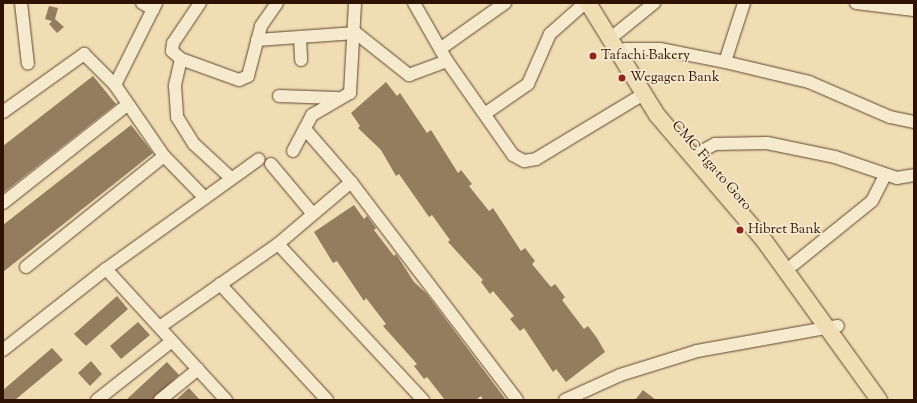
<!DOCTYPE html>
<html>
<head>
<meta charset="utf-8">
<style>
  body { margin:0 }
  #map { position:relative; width:917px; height:403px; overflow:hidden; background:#f0ddb3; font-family:"Sorts Mill Goudy",serif }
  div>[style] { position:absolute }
  .building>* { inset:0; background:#947c5e }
  .roads { filter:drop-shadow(0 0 1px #60452e) drop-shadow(0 0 1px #60452e) }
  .minor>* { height:12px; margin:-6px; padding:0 6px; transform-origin:6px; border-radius:6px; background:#f5e9ce }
  .major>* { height:16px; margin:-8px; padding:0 8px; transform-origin:8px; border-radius:8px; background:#f0ddb3 }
  .dots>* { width:11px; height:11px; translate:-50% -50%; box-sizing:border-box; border:2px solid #f5e9ce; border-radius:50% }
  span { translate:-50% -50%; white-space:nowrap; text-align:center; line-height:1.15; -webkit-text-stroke:3.5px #f5e9ce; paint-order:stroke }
  .poi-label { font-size:14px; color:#301202 }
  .left { translate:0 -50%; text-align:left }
  .street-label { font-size:14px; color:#301202 }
  .frame { position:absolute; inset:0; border:4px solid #301202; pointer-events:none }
</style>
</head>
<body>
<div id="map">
  <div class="building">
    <i style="clip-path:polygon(49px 6px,58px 8px,55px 19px,64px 27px,57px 33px,49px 24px,52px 21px,45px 19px)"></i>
    <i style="clip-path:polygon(93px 76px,116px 104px,3px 193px,3px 146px)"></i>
    <i style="clip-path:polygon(386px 82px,397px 96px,400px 93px,427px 133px,431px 130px,458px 173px,461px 170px,472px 184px,469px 186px,489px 211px,493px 208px,521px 251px,525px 248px,535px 261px,532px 264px,541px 275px,551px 287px,555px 284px,565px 297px,562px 300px,584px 329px,588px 326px,597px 338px,605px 352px,566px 382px,556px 369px,553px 372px,524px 328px,520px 331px,510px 319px,514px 316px,493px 291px,490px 294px,481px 282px,483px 280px,448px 242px,450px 240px,432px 215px,429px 217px,399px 174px,396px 176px,381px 150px,358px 128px,360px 126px,351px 113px)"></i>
    <i style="clip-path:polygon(131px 125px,153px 153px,3px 272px,3px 225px)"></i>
    <i style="clip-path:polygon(354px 205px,364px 219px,367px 216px,376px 228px,374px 230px,394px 256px,396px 254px,414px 282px,426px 293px,506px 400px,483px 400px,481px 396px,476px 400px,445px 400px,427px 377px,424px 379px,414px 366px,417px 364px,383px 326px,386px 324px,366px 298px,364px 301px,337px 261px,333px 263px,314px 232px)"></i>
    <i style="clip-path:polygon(117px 296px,128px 309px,86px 346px,74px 334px)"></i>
    <i style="clip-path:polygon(138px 322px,150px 335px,121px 359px,110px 346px)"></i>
    <i style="clip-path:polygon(52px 348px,63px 360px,15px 400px,3px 400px,3px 390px)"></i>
    <i style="clip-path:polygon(91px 361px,102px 374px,90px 386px,78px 373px)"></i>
    <i style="clip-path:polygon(167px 362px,179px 375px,152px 400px,126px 400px)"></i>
    <i style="clip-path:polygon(189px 388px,200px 400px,176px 400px)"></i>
    <i style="clip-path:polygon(643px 390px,656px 400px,635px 400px)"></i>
  </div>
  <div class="roads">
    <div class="minor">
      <i style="left:21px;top:3px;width:61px;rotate:83.5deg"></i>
      <i style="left:142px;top:3px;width:13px;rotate:29deg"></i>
      <i style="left:200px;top:3px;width:48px;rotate:124deg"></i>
      <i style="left:173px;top:43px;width:8px;rotate:97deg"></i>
      <i style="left:172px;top:51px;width:12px;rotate:42deg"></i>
      <i style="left:181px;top:59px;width:62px;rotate:19.9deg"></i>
      <i style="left:239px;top:80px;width:10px;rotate:-24deg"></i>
      <i style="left:248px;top:76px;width:52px;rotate:-75.4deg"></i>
      <i style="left:261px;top:26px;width:28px;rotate:-55deg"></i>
      <i style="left:414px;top:3px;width:67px;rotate:60.4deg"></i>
      <i style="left:447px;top:61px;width:115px;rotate:54.9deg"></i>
      <i style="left:513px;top:155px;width:13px;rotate:29deg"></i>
      <i style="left:524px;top:161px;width:12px;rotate:-9deg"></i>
      <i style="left:536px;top:159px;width:124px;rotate:-31.1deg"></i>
      <i style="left:744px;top:3px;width:62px;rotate:107.9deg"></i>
      <i style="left:725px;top:62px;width:86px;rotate:13.4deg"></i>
      <i style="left:809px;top:82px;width:88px;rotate:23.4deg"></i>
      <i style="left:890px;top:117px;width:25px;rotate:12deg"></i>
      <i style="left:856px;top:3px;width:58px;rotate:6.9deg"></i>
      <i style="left:617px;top:33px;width:48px;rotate:-39deg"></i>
      <i style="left:300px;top:38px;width:22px;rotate:87deg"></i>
      <i style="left:257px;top:40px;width:99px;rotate:-4deg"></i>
      <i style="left:356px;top:33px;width:68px;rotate:38.4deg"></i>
      <i style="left:409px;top:75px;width:40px;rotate:-20.2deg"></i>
      <i style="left:440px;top:49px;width:80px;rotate:-35.3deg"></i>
      <i style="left:625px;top:49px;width:35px"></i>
      <i style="left:660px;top:49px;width:66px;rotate:11.3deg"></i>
      <i style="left:181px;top:59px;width:28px;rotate:103deg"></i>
      <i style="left:175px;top:86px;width:31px;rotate:86deg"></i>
      <i style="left:177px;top:117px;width:32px;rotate:58deg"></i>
      <i style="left:194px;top:144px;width:50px;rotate:42.6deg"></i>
      <i style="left:115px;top:85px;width:86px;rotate:55.4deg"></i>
      <i style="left:164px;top:156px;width:56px;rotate:45.7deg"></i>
      <i style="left:279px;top:96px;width:58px;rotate:2deg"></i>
      <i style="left:3px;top:112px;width:100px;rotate:-35.6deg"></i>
      <i style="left:84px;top:54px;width:44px;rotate:45deg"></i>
      <i style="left:115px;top:85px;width:92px;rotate:-63.4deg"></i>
      <i style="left:486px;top:113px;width:51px;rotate:-34.6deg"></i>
      <i style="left:528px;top:84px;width:55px;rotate:-66.3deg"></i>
      <i style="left:550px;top:34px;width:47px;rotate:-41.5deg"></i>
      <i style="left:305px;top:129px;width:70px;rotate:49deg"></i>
      <i style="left:351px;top:182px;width:274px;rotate:52.7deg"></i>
      <i style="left:293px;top:151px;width:41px;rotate:-62.2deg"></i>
      <i style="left:312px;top:115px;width:44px;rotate:-30.1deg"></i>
      <i style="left:350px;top:93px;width:90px;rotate:-86.8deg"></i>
      <i style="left:700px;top:152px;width:17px;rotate:-28deg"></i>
      <i style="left:715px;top:144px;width:52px;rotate:-1.1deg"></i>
      <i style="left:767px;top:143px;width:69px;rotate:11.6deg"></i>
      <i style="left:835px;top:157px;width:65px;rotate:18.7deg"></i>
      <i style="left:897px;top:178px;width:17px;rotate:-10deg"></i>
      <i style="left:271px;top:164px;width:65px;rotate:50deg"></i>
      <i style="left:3px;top:203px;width:158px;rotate:-38.3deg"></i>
      <i style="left:278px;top:244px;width:213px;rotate:47.1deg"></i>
      <i style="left:794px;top:264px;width:100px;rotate:-38.9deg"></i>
      <i style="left:872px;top:201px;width:29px;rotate:-63deg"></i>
      <i style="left:26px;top:267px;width:177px;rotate:-38.8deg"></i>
      <i style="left:106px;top:269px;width:188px;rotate:-35.7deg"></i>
      <i style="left:220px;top:284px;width:158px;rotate:47.3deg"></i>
      <i style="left:161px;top:326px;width:143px;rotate:-35deg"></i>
      <i style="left:278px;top:244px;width:96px;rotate:-40.3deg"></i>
      <i style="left:3px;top:350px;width:131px;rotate:-38.2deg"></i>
      <i style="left:106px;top:269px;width:178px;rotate:47.5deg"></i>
      <i style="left:97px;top:400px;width:95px;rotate:-38.2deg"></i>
      <i style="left:160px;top:400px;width:49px;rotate:-39.2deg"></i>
      <i style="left:565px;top:400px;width:60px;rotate:-24.4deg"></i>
      <i style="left:620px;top:375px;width:81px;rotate:-17.3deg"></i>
      <i style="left:697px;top:351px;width:143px;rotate:-10.1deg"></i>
    </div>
    <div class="major">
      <i style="left:588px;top:3px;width:132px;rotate:58.4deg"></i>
      <i style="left:657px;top:115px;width:163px;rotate:49.5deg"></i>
      <i style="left:763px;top:239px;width:198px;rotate:54.2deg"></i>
    </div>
  </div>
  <div class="dots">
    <i style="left:593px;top:56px;background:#8f2418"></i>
    <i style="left:622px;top:78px;background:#8f2418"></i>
    <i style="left:740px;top:230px;background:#8f2418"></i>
  </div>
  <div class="poi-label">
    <span class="left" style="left:601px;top:56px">Tafachi Bakery</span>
    <span class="left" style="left:630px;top:78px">Wegagen Bank</span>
    <span class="left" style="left:748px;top:230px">Hibret Bank</span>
  </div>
  <div class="street-label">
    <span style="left:711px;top:166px;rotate:49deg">CMC Figa to Goro</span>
  </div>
  <div class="frame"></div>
</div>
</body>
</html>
